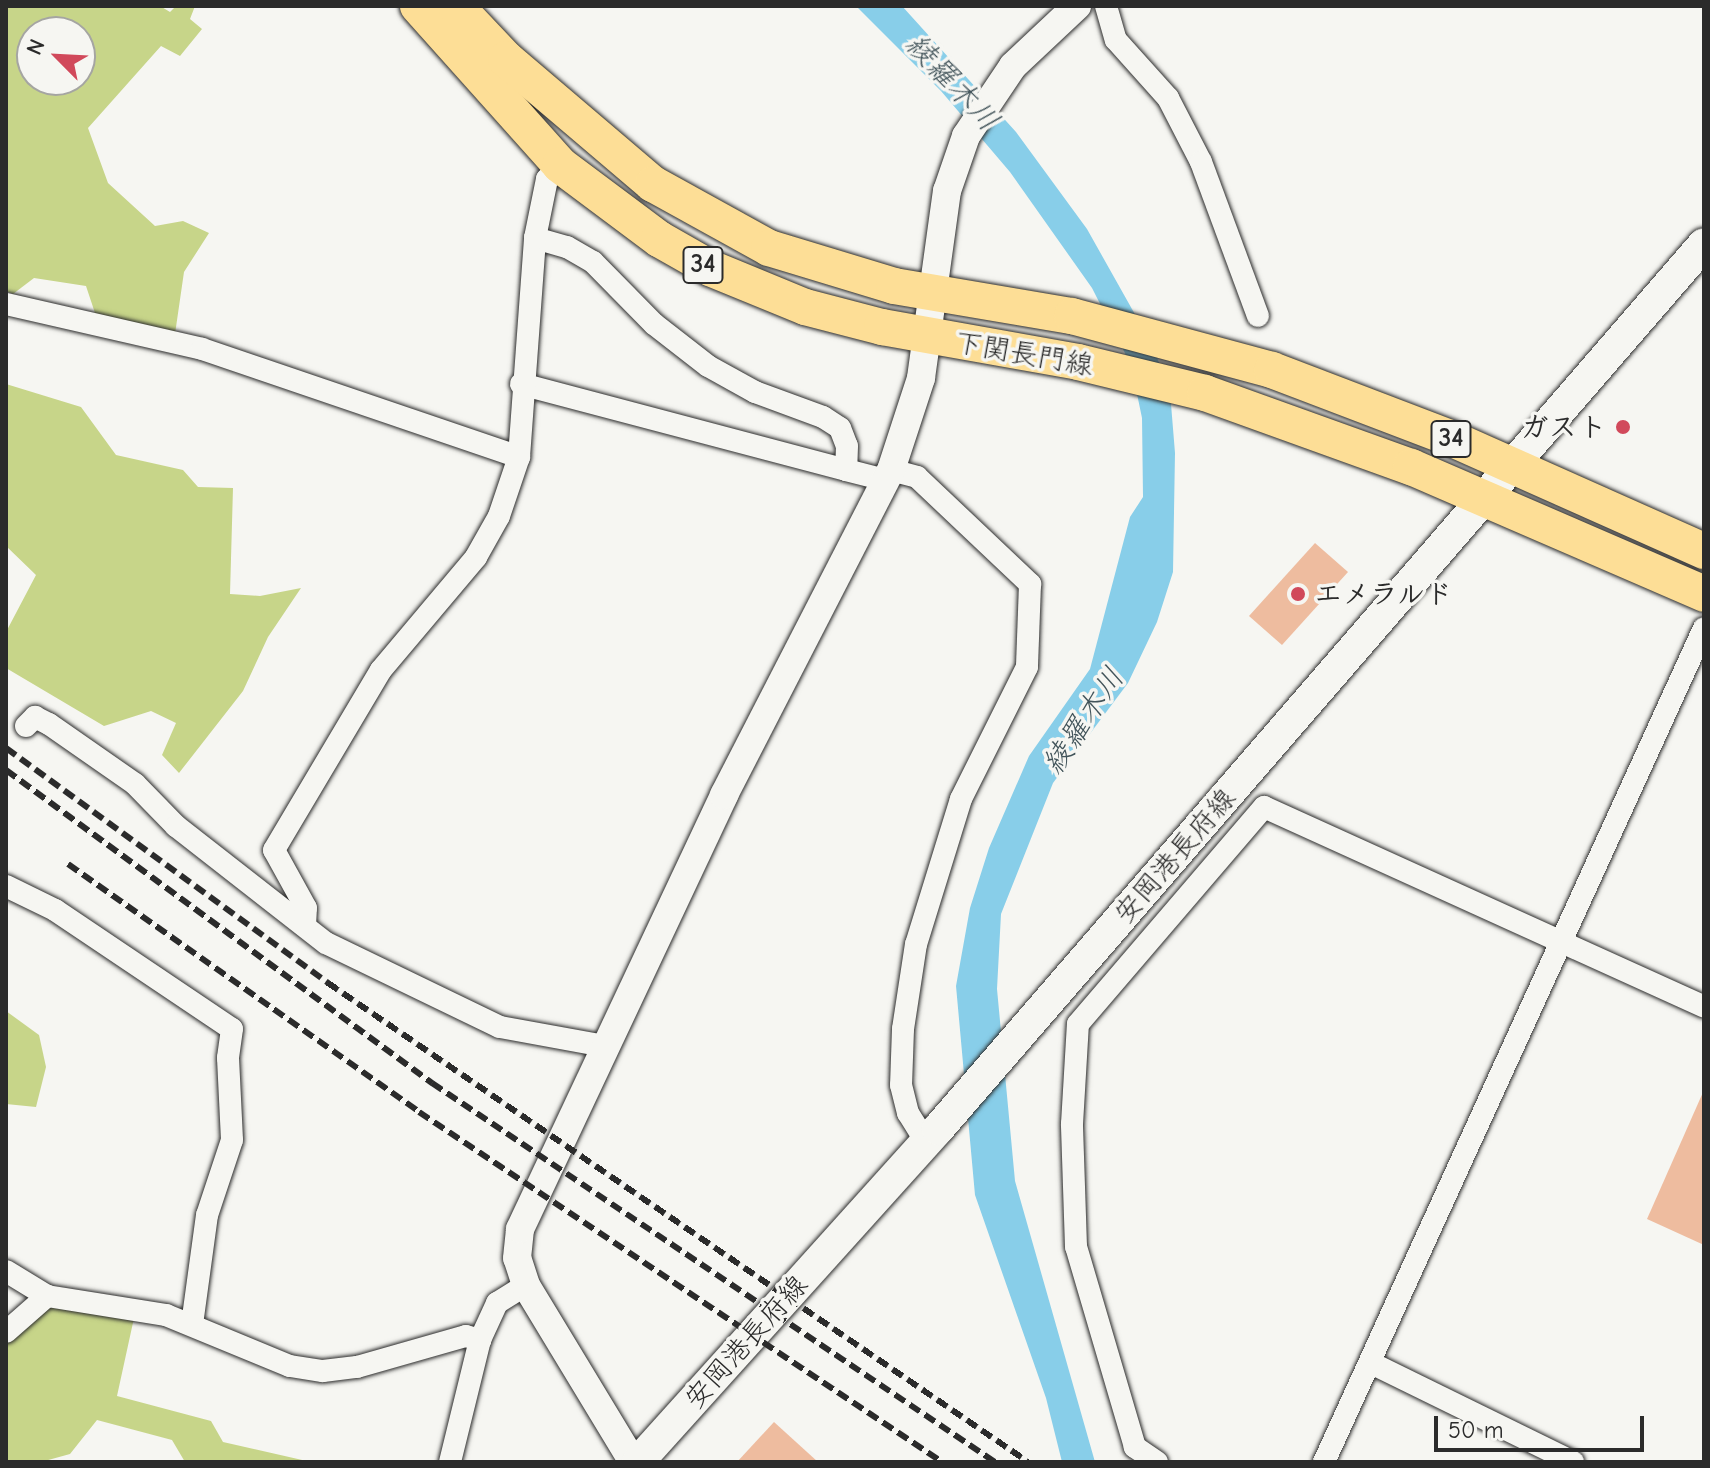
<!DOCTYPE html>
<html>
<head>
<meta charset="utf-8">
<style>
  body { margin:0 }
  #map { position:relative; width:1710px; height:1468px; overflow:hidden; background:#f6f6f2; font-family:"Comic Neue","Klee One",sans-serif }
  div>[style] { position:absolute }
  .green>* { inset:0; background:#c7d589 }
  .water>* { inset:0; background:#88cee9 }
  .building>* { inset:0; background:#eebc9f }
  .roads { filter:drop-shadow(0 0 2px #2b2b2b) drop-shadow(0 0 2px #2b2b2b) }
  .minor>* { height:22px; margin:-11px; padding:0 11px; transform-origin:11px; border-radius:11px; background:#f6f6f2 }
  .tertiary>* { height:28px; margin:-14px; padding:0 14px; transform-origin:14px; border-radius:14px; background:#f6f6f2 }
  .secondary>* { height:32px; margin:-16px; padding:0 16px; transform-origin:16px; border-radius:16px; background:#f6f6f2 }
  .primary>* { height:36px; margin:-18px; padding:0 18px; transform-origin:18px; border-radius:18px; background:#fdde96 }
  .rail>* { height:6px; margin-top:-3px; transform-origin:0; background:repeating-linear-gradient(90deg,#2b2b2b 0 12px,transparent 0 18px) }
  .dots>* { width:22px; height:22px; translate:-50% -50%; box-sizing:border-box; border:4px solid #f6f6f2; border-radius:50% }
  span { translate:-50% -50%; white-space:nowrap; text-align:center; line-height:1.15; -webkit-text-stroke:7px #f6f6f2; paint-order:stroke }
  .shield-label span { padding:2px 6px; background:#f6f6f2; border:2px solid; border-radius:6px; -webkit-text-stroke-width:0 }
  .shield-label { font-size:26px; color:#2b2b2b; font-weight:700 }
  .street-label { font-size:28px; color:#2b2b2b }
  .poi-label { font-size:28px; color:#2b2b2b; font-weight:700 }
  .right { translate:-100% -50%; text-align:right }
  .left { translate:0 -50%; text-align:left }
  .water-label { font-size:30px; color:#42545a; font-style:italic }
  .frame { position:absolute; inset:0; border:8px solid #2b2b2b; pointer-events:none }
  .north { position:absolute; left:16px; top:16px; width:80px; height:80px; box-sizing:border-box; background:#f6f6f2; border:2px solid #a5a5a2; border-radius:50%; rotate:294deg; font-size:22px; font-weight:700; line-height:32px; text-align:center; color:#2b2b2b }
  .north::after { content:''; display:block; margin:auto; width:28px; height:36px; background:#d1495b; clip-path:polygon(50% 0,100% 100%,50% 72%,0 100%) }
  .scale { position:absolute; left:1434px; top:1416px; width:210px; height:36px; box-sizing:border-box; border:4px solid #2b2b2b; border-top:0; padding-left:10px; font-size:24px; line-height:28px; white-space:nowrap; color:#2b2b2b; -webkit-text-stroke:6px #f6f6f2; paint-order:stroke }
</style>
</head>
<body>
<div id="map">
  <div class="green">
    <i style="clip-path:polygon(evenodd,6px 6px,160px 6px,170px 12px,176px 6px,195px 6px,190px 19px,202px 29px,180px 56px,161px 46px,88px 128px,108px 183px,155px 226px,183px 221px,209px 233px,184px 272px,175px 334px,95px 313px,86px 286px,34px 278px,13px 294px,6px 291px,6px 6px,32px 32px,80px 32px,80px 80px,32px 80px,32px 32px)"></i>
    <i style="clip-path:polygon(6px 384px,81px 407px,116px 455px,183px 470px,198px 487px,233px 488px,230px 594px,260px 596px,301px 588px,268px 637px,243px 691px,179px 773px,162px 755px,176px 723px,151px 711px,104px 726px,6px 668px,6px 632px,36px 575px,6px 546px)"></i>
    <i style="clip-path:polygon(6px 1011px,39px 1035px,46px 1067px,36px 1107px,6px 1104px)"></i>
    <i style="clip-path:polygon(52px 1305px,134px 1318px,117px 1396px,211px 1421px,223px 1442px,311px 1462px,185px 1462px,172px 1440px,97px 1420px,70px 1454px,41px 1462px,6px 1462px,6px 1340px)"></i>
  </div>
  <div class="water">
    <i style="clip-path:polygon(856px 6px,902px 6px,1016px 132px,1087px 229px,1155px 350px,1171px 404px,1175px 453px,1173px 572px,1157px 622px,1128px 683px,1053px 783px,1001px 914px,997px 989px,1015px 1181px,1095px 1462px,1062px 1462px,1046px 1398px,975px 1195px,956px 986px,970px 908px,989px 848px,1029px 756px,1090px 669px,1130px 517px,1143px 497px,1142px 418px,1131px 365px,1092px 288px,1010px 172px,941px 91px)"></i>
  </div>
  <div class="building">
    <i style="clip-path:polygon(1315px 543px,1348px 572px,1282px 645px,1249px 616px)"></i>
    <i style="clip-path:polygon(1704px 1090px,1704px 1245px,1647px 1219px)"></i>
    <i style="clip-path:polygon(774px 1422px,818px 1462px,737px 1462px)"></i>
  </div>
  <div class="roads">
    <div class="minor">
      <i style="left:1106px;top:6px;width:35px;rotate:74deg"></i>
      <i style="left:1116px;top:40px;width:78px;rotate:48.1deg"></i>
      <i style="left:1168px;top:98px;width:72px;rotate:62.7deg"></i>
      <i style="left:1201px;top:162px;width:164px;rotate:69.7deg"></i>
      <i style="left:535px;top:238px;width:33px;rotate:16deg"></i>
      <i style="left:567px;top:247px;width:30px;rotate:30deg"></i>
      <i style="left:593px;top:262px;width:87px;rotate:45.5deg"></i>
      <i style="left:654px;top:324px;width:68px;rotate:37.9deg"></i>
      <i style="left:708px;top:366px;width:54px;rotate:29deg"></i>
      <i style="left:755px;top:392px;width:72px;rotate:20.2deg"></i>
      <i style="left:823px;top:417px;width:20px;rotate:33deg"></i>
      <i style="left:840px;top:428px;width:19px;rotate:69deg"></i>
      <i style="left:847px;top:446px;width:24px;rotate:92deg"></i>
      <i style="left:846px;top:470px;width:40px;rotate:14.4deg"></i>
      <i style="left:6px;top:304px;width:201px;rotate:12.9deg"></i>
      <i style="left:202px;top:349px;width:335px;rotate:18.8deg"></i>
      <i style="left:521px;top:384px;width:336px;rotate:14.8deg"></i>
      <i style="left:891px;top:470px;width:27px;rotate:15deg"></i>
      <i style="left:917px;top:477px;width:156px;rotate:43.4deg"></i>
      <i style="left:1030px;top:584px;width:83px;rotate:92.1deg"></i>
      <i style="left:1027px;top:667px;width:148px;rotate:116.6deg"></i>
      <i style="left:961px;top:799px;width:152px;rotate:107.2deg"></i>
      <i style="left:916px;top:944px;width:86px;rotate:98.7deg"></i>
      <i style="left:903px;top:1029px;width:56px;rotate:92deg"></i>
      <i style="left:901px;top:1085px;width:29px;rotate:76deg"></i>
      <i style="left:908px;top:1113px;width:34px;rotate:58deg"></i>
      <i style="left:26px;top:726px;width:13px;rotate:-45deg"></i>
      <i style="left:35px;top:717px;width:16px;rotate:27deg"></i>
      <i style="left:49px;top:724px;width:105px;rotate:34.9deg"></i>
      <i style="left:135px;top:784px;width:59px;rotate:45.7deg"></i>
      <i style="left:176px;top:826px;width:190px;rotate:38deg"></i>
      <i style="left:326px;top:943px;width:193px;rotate:25.8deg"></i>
      <i style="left:500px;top:1027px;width:107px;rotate:10.3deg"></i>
      <i style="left:6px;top:886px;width:55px;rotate:26.1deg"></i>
      <i style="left:55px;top:910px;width:213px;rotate:33.9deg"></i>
      <i style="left:232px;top:1029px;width:29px;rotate:98deg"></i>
      <i style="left:228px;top:1058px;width:82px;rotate:87.2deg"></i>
      <i style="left:232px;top:1140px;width:79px;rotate:108.4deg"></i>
      <i style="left:207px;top:1215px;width:111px;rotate:97.8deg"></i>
      <i style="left:305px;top:926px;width:18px;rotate:-87deg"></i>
      <i style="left:306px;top:908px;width:66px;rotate:-118.9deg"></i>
      <i style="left:274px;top:850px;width:209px;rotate:-59.3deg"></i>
      <i style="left:381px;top:670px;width:148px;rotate:-49.9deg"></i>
      <i style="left:476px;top:557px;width:47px;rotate:-60.7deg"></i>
      <i style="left:499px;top:516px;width:62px;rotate:-71.3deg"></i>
      <i style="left:519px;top:457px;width:220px;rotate:-85.8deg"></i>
      <i style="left:535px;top:238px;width:60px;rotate:-78.5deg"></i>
      <i style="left:547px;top:179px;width:19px;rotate:-47deg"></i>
      <i style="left:6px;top:1271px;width:48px;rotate:31.4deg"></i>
      <i style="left:47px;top:1296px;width:121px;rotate:9.1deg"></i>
      <i style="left:166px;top:1315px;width:134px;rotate:22.4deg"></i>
      <i style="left:290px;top:1366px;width:33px;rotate:9deg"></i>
      <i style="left:323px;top:1371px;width:34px;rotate:-7deg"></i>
      <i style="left:357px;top:1367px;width:113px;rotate:-15.9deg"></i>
      <i style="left:466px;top:1336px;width:15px;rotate:16deg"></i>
      <i style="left:6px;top:1332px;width:55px;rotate:-41.3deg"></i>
      <i style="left:1371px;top:1363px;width:225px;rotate:26.1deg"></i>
      <i style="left:450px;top:1462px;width:126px;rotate:-76.2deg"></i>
      <i style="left:480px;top:1340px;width:41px;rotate:-65.3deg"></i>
      <i style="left:497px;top:1303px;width:34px;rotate:-32deg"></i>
      <i style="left:1157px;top:1462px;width:27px;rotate:-146deg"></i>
      <i style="left:1135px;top:1447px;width:209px;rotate:-106.4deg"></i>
      <i style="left:1076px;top:1247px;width:123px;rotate:-91.9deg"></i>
      <i style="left:1072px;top:1124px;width:100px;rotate:-86.6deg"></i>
      <i style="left:1078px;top:1024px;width:286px;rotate:-49.4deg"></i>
      <i style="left:1264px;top:807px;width:483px;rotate:24.4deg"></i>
      <i style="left:1324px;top:1462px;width:916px;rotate:-65.5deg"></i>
    </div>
    <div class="tertiary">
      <i style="left:633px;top:1462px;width:207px;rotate:-121.2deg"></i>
      <i style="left:526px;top:1285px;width:28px;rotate:-108deg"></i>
      <i style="left:517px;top:1258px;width:29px;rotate:-84deg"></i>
      <i style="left:520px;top:1229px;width:480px;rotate:-64.8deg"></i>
      <i style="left:724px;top:795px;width:365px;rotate:-62.8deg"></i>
      <i style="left:891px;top:470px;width:97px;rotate:-71.9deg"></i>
      <i style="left:921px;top:378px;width:189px;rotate:-82.1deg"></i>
      <i style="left:947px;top:191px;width:58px;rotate:-70.9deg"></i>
      <i style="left:966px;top:136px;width:84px;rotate:-56.1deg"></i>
      <i style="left:1013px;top:66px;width:88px;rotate:-43.2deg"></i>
    </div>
    <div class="secondary">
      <i style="left:638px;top:1462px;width:448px;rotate:-48deg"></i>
      <i style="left:938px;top:1129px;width:1170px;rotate:-49.12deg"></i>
    </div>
    <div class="primary">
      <i style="left:418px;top:6px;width:213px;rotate:48.2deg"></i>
      <i style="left:560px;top:165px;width:124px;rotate:36.8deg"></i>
      <i style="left:659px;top:239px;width:59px;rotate:29.6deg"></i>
      <i style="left:710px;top:268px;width:103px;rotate:22.3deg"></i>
      <i style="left:805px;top:307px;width:80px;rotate:14.6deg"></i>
      <i style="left:882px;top:327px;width:199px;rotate:10.1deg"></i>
      <i style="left:1078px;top:362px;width:131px;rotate:13.7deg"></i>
      <i style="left:1205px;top:393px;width:219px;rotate:19.8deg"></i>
      <i style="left:1411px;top:467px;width:319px;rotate:23.4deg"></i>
      <i style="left:456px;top:6px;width:73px;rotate:46.7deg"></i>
      <i style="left:506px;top:59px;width:193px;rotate:40.4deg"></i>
      <i style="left:653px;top:184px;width:132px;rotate:28.9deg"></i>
      <i style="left:769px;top:248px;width:131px;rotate:16.9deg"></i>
      <i style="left:894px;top:286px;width:181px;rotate:9.6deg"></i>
      <i style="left:1072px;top:316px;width:207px;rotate:15.1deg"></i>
      <i style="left:1272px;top:370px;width:191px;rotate:20.9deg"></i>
      <i style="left:1450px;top:438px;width:278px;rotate:24deg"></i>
    </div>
  </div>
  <div class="rail">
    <i style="left:6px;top:748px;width:399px;rotate:36.1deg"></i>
    <i style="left:328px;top:983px;width:848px;rotate:34.38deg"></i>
    <i style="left:6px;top:770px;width:529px;rotate:36.31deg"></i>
    <i style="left:432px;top:1083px;width:679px;rotate:33.95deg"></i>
    <i style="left:68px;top:864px;width:430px;rotate:35.2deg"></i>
    <i style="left:419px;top:1112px;width:629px;rotate:33.79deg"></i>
  </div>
  <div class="dots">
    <i style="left:1623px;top:427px;background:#d1495b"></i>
    <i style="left:1298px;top:594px;background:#d1495b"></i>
  </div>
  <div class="shield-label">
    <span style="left:703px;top:265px">34</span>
    <span style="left:1451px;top:439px">34</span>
  </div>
  <div class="street-label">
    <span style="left:1024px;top:354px;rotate:10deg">下関長門線</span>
    <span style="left:1175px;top:856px;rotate:-49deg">安岡港長府線</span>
    <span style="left:746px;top:1342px;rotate:-48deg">安岡港長府線</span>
  </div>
  <div class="poi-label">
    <span class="right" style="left:1607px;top:427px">ガスト</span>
    <span class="left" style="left:1314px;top:594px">エメラルド</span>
  </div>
  <div class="water-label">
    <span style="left:952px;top:83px;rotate:47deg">綾羅木川</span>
    <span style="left:1084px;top:721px;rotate:-56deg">綾羅木川</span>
  </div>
  <div class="frame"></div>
  <div class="north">N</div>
  <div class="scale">50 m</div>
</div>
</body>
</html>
